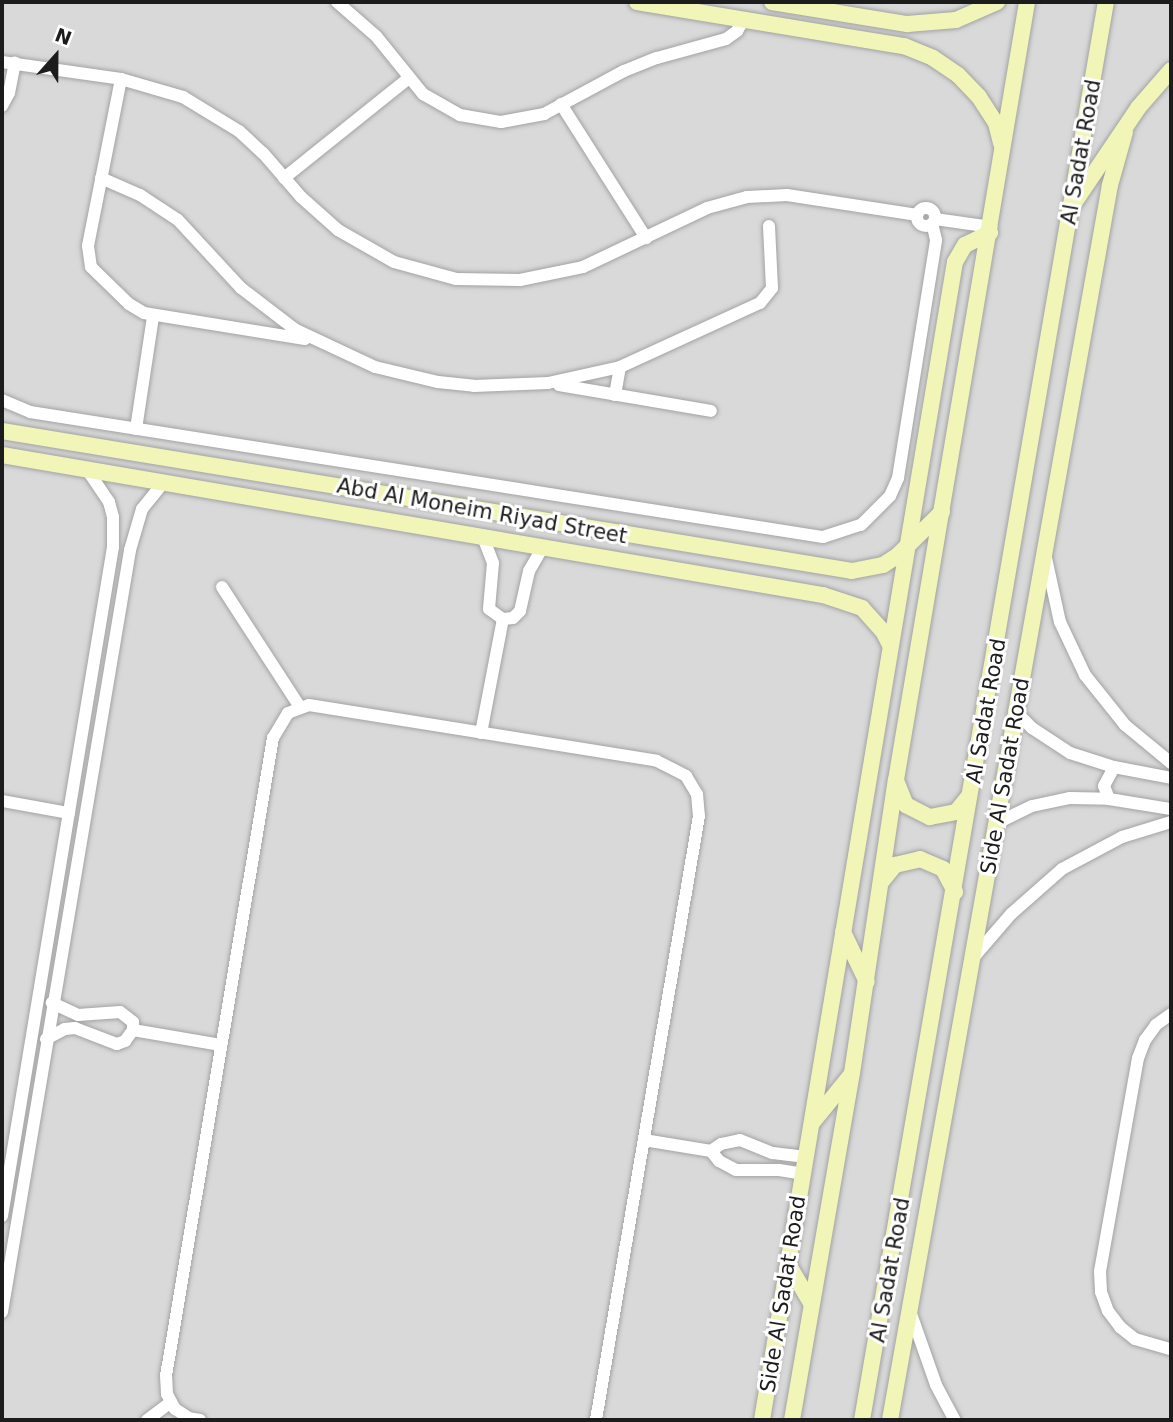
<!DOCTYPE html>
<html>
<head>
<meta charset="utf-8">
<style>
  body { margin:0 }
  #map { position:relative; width:1173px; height:1422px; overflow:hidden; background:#ede9e2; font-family:"DejaVu Sans",sans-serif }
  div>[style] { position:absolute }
  .residential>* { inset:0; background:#dad9d9 }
  .roads { filter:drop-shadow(0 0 2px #a3a3a3) drop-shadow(0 0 2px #a3a3a3) }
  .street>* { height:12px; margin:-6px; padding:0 6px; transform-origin:6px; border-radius:6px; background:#fff }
  .street>.ring { margin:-6px; padding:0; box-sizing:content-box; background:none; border:12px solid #fff; border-radius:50% }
  .secondary>* { height:16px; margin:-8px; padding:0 8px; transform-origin:8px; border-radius:8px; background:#f1f5b8 }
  span { translate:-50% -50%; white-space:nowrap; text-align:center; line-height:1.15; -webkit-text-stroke:6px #fff; paint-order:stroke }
  .street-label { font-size:21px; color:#1c1c1c }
  .frame { position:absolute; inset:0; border:4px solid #1c1c1c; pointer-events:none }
  .north { position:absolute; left:21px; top:21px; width:70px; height:70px; -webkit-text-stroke:5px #fff; paint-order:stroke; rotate:21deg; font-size:19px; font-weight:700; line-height:28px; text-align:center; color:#1c1c1c }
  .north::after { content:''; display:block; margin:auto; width:24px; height:32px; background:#1c1c1c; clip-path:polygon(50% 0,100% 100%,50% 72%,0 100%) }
</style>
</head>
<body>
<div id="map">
  <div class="residential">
    <i style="clip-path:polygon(2px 2px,1171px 2px,1171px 1420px,2px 1420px)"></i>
  </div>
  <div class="roads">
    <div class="street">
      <i style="left:337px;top:2px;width:52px;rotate:41.1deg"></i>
      <i style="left:376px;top:36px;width:75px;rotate:51deg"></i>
      <i style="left:423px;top:94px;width:43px;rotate:29.6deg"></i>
      <i style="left:460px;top:115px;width:42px;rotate:9.7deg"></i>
      <i style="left:501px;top:122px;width:44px;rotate:-10.5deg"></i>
      <i style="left:544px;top:114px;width:91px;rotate:-28.3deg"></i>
      <i style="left:624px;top:71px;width:35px;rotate:-22deg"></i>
      <i style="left:657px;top:58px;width:72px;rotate:-15.4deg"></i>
      <i style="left:726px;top:39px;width:14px;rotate:-36deg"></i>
      <i style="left:737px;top:31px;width:14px;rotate:-60deg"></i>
      <i style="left:2px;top:62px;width:120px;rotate:8.1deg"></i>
      <i style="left:121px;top:79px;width:65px;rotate:16.2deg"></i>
      <i style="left:183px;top:97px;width:66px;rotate:31.3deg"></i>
      <i style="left:239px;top:131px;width:33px;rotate:43deg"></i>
      <i style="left:263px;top:153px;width:58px;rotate:49.2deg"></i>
      <i style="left:301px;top:197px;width:50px;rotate:41.7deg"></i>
      <i style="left:338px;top:230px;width:64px;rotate:29.7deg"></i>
      <i style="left:394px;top:262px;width:64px;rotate:15.3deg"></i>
      <i style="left:456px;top:279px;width:64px;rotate:0.9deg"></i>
      <i style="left:520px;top:280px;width:64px;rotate:-11.7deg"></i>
      <i style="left:583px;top:267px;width:137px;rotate:-25.4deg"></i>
      <i style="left:707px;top:208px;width:41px;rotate:-15.4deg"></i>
      <i style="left:747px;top:197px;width:40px;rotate:-2.9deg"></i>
      <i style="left:787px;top:195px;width:132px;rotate:8.7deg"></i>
      <i style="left:121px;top:79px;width:170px;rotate:101.2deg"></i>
      <i style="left:88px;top:246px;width:21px;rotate:82deg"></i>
      <i style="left:91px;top:267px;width:53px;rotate:44.2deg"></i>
      <i style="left:129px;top:304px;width:17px;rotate:31deg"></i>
      <i style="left:144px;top:313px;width:163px;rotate:9.2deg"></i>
      <i style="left:561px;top:104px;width:159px;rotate:57.6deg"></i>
      <i style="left:2px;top:106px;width:15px;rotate:-62deg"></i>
      <i style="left:9px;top:93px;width:31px;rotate:-79deg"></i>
      <i style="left:101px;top:178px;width:43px;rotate:23.6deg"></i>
      <i style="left:140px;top:195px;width:45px;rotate:33.3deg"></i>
      <i style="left:178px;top:220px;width:93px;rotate:47.2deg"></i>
      <i style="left:241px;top:288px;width:69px;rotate:37.4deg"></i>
      <i style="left:296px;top:330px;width:87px;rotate:25.1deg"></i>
      <i style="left:375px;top:367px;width:65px;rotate:13.4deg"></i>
      <i style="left:438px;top:382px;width:36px;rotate:6deg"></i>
      <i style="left:474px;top:386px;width:74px;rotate:-2.3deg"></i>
      <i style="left:548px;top:383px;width:74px;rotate:-12.5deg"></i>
      <i style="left:620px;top:367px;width:154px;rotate:-24.6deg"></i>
      <i style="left:760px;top:303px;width:19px;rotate:-51deg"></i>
      <i style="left:772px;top:288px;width:62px;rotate:-92.8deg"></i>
      <i style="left:284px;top:178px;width:160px;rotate:-38.7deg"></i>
      <i class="ring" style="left:917px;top:208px;width:6px;height:6px"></i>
      <i style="left:935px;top:219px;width:57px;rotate:8.1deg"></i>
      <i style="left:559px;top:385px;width:154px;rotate:9.7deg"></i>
      <i style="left:615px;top:395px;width:28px;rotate:-80deg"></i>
      <i style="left:2px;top:400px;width:30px;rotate:23deg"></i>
      <i style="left:30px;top:412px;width:803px;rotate:8.96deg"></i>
      <i style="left:823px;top:537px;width:40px;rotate:-18deg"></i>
      <i style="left:861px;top:525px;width:41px;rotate:-45deg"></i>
      <i style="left:890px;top:496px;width:20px;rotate:-66deg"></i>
      <i style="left:898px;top:478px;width:241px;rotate:-80.9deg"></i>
      <i style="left:936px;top:240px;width:17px;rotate:-103deg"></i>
      <i style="left:136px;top:429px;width:114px;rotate:-81.4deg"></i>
      <i style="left:483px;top:537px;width:28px;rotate:69deg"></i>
      <i style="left:493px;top:563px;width:46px;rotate:95deg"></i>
      <i style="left:489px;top:609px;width:17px;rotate:36deg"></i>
      <i style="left:503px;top:619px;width:10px;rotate:-6deg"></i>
      <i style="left:513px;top:618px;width:10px;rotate:-45deg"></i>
      <i style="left:520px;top:611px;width:41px;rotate:-77.3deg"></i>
      <i style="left:529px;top:571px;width:28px;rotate:-60deg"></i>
      <i style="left:1046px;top:558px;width:66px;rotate:77.7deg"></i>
      <i style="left:1060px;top:622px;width:59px;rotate:64.7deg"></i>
      <i style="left:1085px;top:675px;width:64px;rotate:51.3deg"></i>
      <i style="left:1125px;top:725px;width:60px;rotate:39.6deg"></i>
      <i style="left:222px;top:587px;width:143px;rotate:57deg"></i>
      <i style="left:1016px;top:712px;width:23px;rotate:45deg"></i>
      <i style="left:1032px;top:728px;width:45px;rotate:33.3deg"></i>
      <i style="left:1070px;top:753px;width:46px;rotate:17.7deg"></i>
      <i style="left:1114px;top:767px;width:58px;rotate:10.9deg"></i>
      <i style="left:481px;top:733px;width:116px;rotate:-79.1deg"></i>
      <i style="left:1109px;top:799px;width:14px;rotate:-111deg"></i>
      <i style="left:1104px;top:786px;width:21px;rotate:-62deg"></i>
      <i style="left:2px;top:801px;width:68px;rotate:10.2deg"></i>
      <i style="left:997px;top:823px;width:39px;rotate:-26deg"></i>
      <i style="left:1032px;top:806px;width:39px;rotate:-12deg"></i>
      <i style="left:1070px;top:798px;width:39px;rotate:1deg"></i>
      <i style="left:1109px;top:799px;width:63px;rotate:9.2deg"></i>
      <i style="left:973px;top:958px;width:58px;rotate:-49.2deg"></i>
      <i style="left:1011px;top:914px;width:68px;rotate:-41.4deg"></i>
      <i style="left:1062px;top:869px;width:68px;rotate:-28.1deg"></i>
      <i style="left:1122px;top:837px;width:51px;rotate:-17deg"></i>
      <i style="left:1171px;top:1014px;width:19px;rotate:144deg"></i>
      <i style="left:1156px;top:1025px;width:19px;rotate:126deg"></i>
      <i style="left:1145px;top:1040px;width:19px;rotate:111deg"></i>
      <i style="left:1138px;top:1058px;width:217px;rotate:100.1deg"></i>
      <i style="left:1100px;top:1272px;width:20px;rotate:87deg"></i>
      <i style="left:1101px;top:1292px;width:20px;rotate:70deg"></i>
      <i style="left:1108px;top:1311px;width:20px;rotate:53deg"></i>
      <i style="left:1120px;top:1327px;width:19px;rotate:39deg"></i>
      <i style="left:1135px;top:1339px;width:37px;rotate:16deg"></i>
      <i style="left:133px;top:1030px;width:89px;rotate:9.7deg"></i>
      <i style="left:46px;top:1039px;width:21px;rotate:-28deg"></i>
      <i style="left:65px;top:1029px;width:10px;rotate:-6deg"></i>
      <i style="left:75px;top:1028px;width:45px;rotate:20.9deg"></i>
      <i style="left:117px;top:1044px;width:9px;rotate:-21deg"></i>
      <i style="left:125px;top:1041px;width:14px;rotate:-54deg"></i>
      <i style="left:133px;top:1030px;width:8px;rotate:-90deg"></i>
      <i style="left:133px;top:1022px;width:16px;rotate:-142deg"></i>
      <i style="left:120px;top:1012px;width:42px;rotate:175.9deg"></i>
      <i style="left:78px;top:1015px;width:29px;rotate:-155deg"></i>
      <i style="left:644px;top:1140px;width:68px;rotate:9.3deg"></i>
      <i style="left:711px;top:1151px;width:13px;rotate:51deg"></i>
      <i style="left:719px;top:1161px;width:19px;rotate:28deg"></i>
      <i style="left:736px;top:1170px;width:43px"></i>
      <i style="left:779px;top:1170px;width:24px;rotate:9deg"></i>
      <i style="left:711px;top:1151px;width:12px;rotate:-35deg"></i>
      <i style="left:721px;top:1144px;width:19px;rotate:-12deg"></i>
      <i style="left:740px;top:1140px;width:35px;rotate:22deg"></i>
      <i style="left:773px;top:1153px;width:33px;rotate:7deg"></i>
      <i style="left:2px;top:1216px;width:678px;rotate:-80.58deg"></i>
      <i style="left:113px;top:547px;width:30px;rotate:-90deg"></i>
      <i style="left:113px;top:517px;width:16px;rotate:-105deg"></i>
      <i style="left:109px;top:502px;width:40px;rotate:-124deg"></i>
      <i style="left:910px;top:1311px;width:78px;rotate:70.6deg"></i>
      <i style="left:936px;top:1385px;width:40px;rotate:62deg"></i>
      <i style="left:2px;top:1312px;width:773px;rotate:-80.46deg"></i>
      <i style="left:130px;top:550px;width:43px;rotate:-73.7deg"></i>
      <i style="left:142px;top:509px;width:33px;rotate:-51deg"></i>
      <i style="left:147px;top:1420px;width:30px;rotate:-37deg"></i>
      <i style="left:200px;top:1420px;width:11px;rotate:-170deg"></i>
      <i style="left:189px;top:1418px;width:17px;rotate:-147deg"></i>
      <i style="left:175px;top:1409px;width:17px;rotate:-118deg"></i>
      <i style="left:167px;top:1394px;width:18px;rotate:-93deg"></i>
      <i style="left:166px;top:1376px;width:647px;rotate:-80.48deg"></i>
      <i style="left:273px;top:738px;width:29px;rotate:-59deg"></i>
      <i style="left:288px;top:713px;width:22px;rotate:-21deg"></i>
      <i style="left:309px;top:705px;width:352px;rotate:9.1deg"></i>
      <i style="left:657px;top:761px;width:33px;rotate:27deg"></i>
      <i style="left:686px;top:776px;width:21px;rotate:59deg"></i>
      <i style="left:697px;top:794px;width:22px;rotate:85deg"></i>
      <i style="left:699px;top:816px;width:613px;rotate:99.68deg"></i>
    </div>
    <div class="secondary">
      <i style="left:637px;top:2px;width:271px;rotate:9.4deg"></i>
      <i style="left:904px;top:46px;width:31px;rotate:22deg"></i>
      <i style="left:933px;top:58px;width:30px;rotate:34deg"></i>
      <i style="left:958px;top:75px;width:30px;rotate:46deg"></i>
      <i style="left:979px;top:97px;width:31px;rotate:57deg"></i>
      <i style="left:996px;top:123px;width:21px;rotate:76deg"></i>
      <i style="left:772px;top:2px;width:137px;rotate:9.3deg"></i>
      <i style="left:907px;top:24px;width:49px;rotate:-4.7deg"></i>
      <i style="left:956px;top:20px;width:45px;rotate:-23.7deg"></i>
      <i style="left:1074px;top:203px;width:115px;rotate:-56deg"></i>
      <i style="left:1138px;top:108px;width:50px;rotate:-49deg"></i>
      <i style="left:2px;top:431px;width:861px;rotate:9.35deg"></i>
      <i style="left:852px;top:571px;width:32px;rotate:-11deg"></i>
      <i style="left:883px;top:565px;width:17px;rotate:-33deg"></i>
      <i style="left:897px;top:556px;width:63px;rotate:-44.4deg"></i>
      <i style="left:2px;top:455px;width:833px;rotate:9.68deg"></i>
      <i style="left:823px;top:595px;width:41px;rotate:18.4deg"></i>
      <i style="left:862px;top:608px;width:31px;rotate:48deg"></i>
      <i style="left:883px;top:631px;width:16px;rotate:63deg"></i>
      <i style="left:897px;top:783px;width:24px;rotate:68deg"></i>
      <i style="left:906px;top:805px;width:27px;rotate:27deg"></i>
      <i style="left:930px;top:817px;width:26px;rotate:-11deg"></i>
      <i style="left:956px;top:812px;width:21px;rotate:-51deg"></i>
      <i style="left:882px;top:881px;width:21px;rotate:-51deg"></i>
      <i style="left:895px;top:865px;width:26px;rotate:-13deg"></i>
      <i style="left:920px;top:859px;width:25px;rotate:23deg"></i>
      <i style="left:943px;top:869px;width:26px;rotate:62deg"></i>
      <i style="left:843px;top:932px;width:55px;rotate:64.4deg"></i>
      <i style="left:812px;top:1123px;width:62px;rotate:-50.9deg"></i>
      <i style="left:788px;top:1264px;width:45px;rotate:59.5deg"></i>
      <i style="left:762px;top:1420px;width:1174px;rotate:-80.54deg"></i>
      <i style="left:955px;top:262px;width:20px;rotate:-60deg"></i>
      <i style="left:965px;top:245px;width:28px;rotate:-26deg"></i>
      <i style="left:792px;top:1420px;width:352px;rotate:-80.2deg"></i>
      <i style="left:852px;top:1073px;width:296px;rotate:-81.5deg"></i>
      <i style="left:896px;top:780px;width:789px;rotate:-80.44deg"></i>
      <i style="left:862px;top:1420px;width:1439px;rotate:-80.24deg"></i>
      <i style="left:890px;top:1420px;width:1254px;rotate:-79.9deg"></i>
      <i style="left:1110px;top:185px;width:55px;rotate:-74.2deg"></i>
    </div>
  </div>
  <div class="street-label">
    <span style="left:1081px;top:152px;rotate:-80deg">Al Sadat Road</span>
    <span style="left:482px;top:511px;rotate:10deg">Abd Al Moneim Riyad Street</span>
    <span style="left:986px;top:711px;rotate:-80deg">Al Sadat Road</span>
    <span style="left:1005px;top:776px;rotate:-80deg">Side Al Sadat Road</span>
    <span style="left:890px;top:1270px;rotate:-80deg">Al Sadat Road</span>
    <span style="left:783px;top:1294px;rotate:-81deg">Side Al Sadat Road</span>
  </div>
  <div class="frame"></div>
  <div class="north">N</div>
</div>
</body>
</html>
